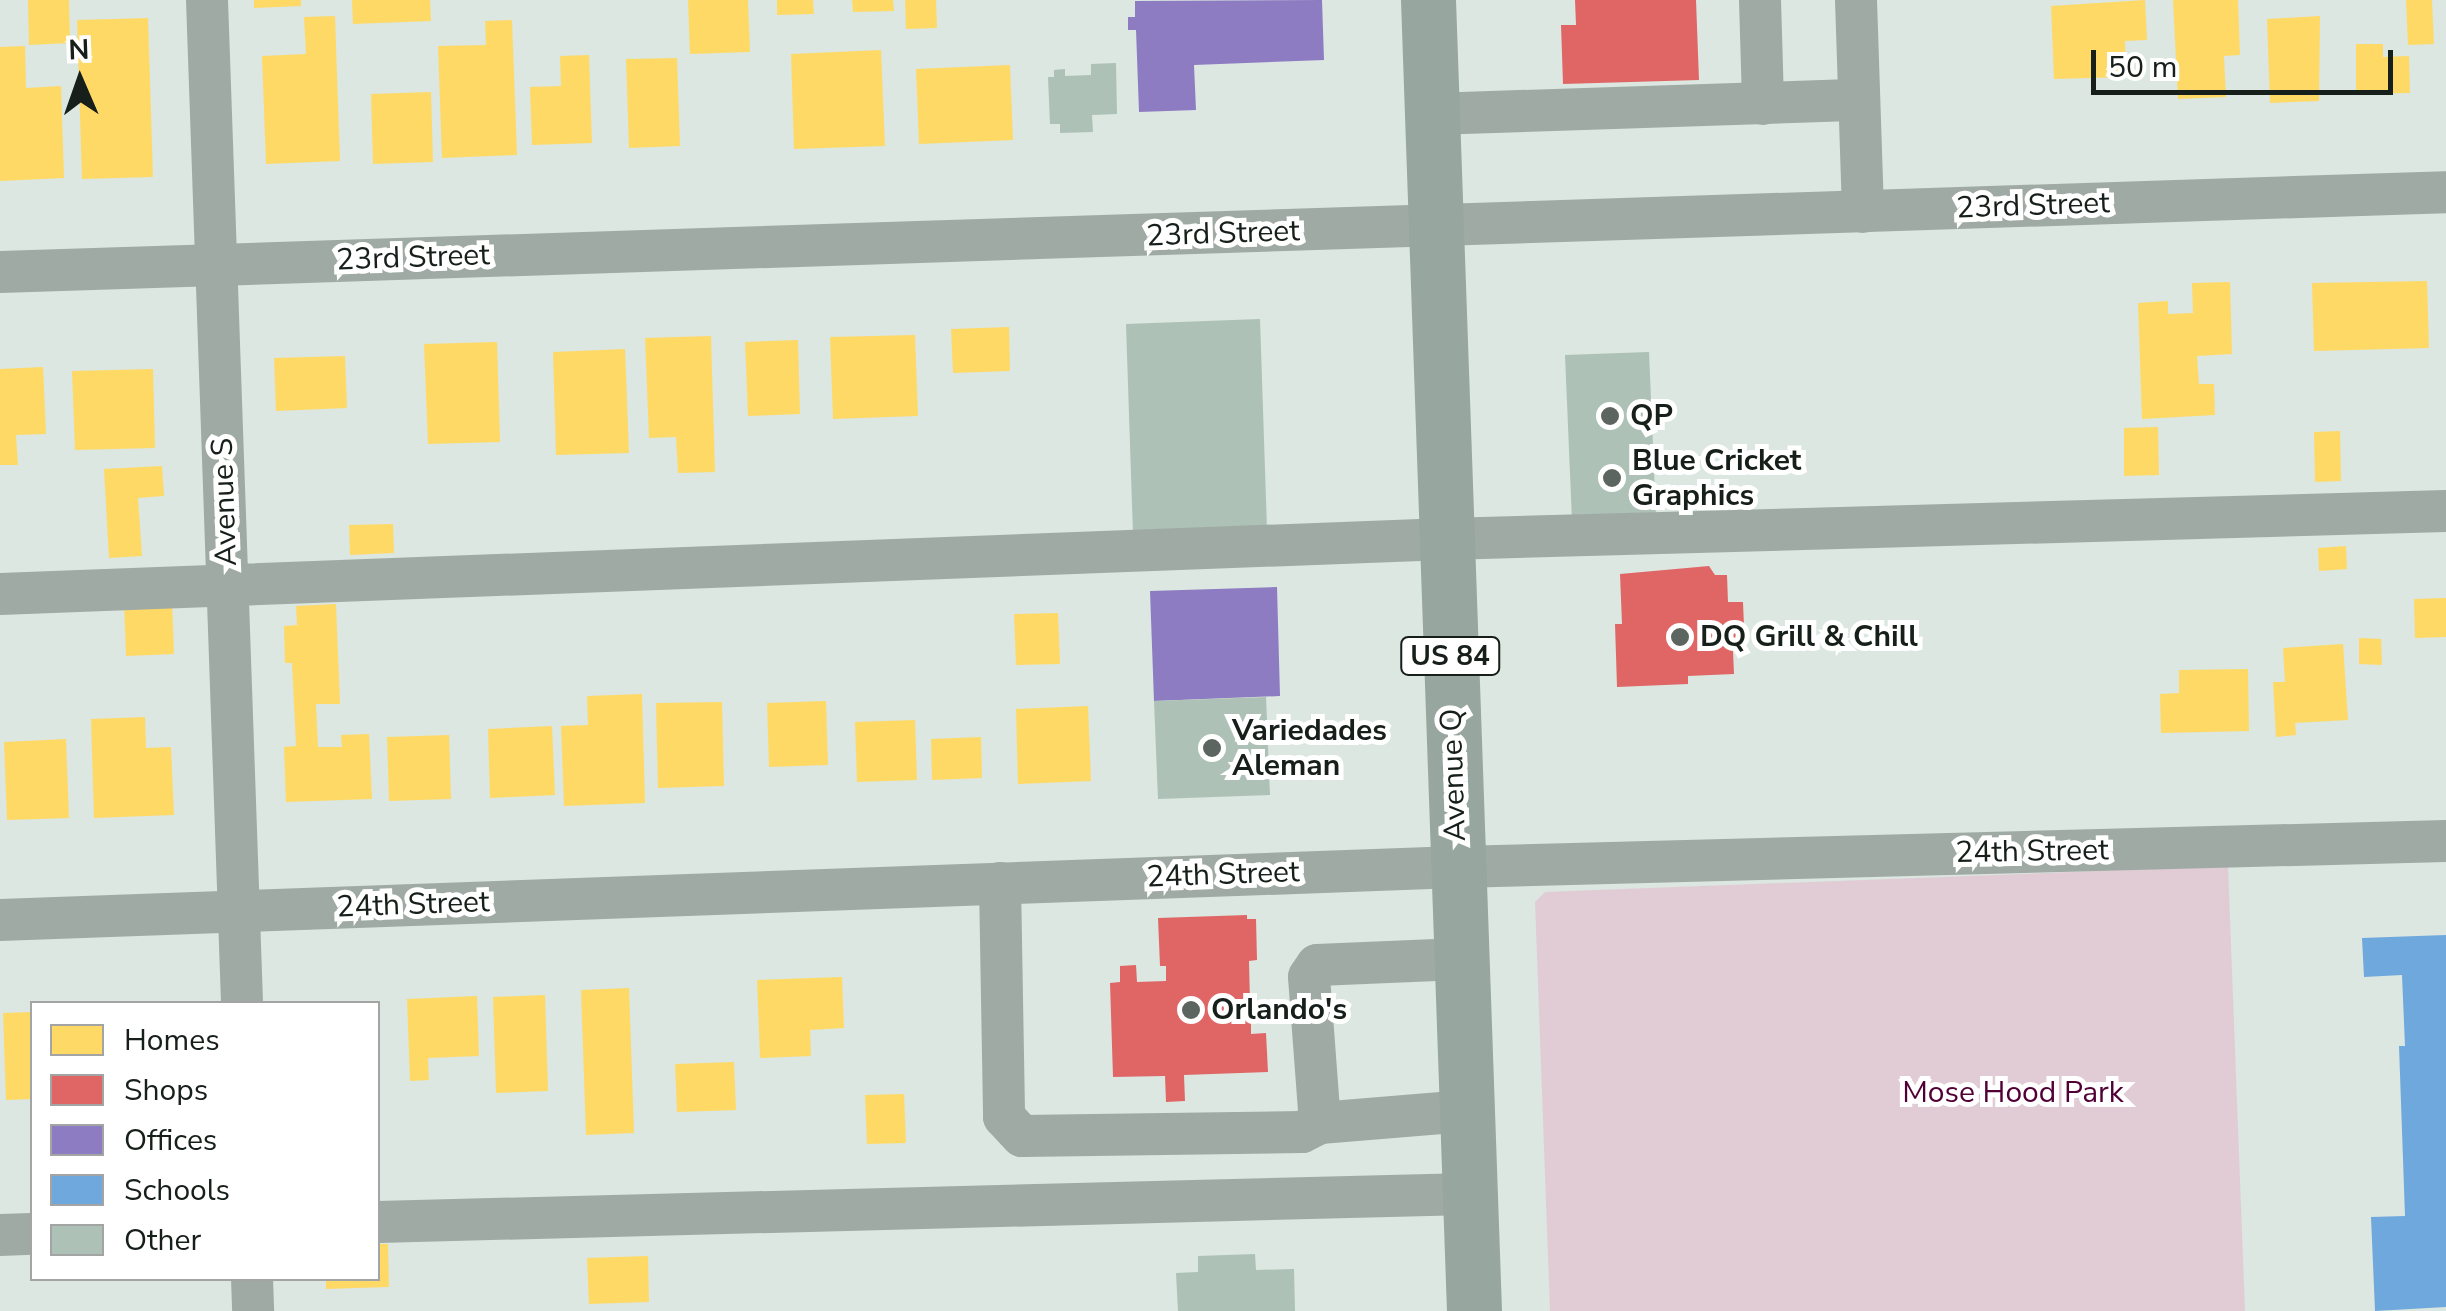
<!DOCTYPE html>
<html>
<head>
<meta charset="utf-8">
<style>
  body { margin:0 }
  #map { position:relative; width:2446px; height:1311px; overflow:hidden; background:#dbe7e0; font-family:"Nunito Sans",sans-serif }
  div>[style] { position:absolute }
  .green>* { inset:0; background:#e1ccd6 }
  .homes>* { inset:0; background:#ffd966 }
  .shops>* { inset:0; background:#e06666 }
  .offices>* { inset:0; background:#8e7cc3 }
  .schools>* { inset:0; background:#6fa8dc }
  .building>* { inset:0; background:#adc1b6 }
  .minor>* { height:42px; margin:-21px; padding:0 21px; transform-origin:21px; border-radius:21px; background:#a0aaa4 }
  .highway>* { height:55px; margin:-27.5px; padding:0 27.5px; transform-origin:27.5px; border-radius:27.5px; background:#97a69f }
  .dots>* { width:28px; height:28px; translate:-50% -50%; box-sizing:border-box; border:5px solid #fff; border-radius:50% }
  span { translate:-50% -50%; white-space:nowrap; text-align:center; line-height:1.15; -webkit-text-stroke:10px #fff; paint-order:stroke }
  .shield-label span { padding:2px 8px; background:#fff; border:2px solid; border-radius:8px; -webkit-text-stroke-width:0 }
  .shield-label { font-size:28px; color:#171f1a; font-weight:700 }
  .street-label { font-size:30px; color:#171f1a }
  .poi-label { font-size:30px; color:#171f1a; font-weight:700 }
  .left { translate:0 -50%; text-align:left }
  .park-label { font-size:30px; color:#510036 }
  .legend { position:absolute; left:30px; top:1001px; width:350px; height:280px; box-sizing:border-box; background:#fff; border:2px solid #a2a5a3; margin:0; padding:12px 18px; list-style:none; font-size:30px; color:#171f1a }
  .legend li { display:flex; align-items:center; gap:20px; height:50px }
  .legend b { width:50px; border:2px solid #a2a5a3 }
  .north { position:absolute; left:30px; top:30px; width:100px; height:100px; -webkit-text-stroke:8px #fff; paint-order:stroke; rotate:358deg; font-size:28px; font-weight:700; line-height:40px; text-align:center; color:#171f1a }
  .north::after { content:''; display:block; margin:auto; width:35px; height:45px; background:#171f1a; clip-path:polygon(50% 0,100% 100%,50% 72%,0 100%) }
  .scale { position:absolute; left:2091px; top:50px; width:302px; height:45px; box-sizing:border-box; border:5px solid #171f1a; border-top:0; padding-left:12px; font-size:30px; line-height:35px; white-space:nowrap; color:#171f1a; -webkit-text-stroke:8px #fff; paint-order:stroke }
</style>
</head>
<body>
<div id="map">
  <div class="green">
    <i style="clip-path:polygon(2228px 866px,2245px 1311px,1550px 1311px,1535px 902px,1545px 892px)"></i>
  </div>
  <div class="homes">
    <i style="clip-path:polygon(28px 0,69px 0,70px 43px,29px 45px)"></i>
    <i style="clip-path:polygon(254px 0,301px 0,301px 6px,254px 8px)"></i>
    <i style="clip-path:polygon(352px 0,430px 0,431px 21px,353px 24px)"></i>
    <i style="clip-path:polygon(688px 0,748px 0,750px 52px,690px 54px)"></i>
    <i style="clip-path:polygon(777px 0,813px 0,814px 14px,777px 15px)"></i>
    <i style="clip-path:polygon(852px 0,893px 0,894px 11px,853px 12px)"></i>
    <i style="clip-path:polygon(905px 0,936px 0,937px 28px,906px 29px)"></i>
    <i style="clip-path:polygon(2145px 0,2147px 40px,2125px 41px,2126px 77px,2054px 79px,2051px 6px)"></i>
    <i style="clip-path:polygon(2173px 0,2238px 0,2240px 55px,2224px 56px,2226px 97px,2178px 99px)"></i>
    <i style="clip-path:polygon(2406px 0,2432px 0,2434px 44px,2408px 45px)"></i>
    <i style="clip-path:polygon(335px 16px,340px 161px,266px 164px,262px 56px,306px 54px,304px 17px)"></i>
    <i style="clip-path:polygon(2320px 16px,2319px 101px,2270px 103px,2267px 19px)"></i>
    <i style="clip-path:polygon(148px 18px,153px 177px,82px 179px,77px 20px)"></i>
    <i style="clip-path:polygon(512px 20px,517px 155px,442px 158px,438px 46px,486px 45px,485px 21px)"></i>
    <i style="clip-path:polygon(2356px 44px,2383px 44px,2383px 57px,2409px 56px,2410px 93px,2356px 94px)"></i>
    <i style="clip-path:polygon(25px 46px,26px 88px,61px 86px,64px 178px,0 181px,0 47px)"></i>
    <i style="clip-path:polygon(881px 50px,885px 146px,794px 149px,791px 54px)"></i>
    <i style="clip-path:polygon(589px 55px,592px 143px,532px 145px,530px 87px,561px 86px,560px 56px)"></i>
    <i style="clip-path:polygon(677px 58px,680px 146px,629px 148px,626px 59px)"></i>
    <i style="clip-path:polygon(1010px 65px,1013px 140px,919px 144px,916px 69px)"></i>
    <i style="clip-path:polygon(431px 92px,433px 162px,373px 164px,371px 94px)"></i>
    <i style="clip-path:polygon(2427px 281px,2429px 348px,2314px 351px,2312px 283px)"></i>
    <i style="clip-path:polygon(2230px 282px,2232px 354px,2197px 356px,2199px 384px,2214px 384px,2215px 415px,2142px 419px,2138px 303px,2168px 301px,2168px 314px,2193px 313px,2192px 283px)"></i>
    <i style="clip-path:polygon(1009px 327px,1010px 371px,953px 373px,951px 329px)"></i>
    <i style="clip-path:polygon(915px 335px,918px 416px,833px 419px,830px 337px)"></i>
    <i style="clip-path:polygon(711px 336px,715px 472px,678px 473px,676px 437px,649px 438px,645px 338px)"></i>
    <i style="clip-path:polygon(798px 340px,800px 414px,748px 416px,745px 342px)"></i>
    <i style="clip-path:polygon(497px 342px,500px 442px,428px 444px,424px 344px)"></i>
    <i style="clip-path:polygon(625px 349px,629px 453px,556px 455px,553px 352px)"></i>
    <i style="clip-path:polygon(345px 356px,347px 408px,276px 411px,274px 358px)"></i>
    <i style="clip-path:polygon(43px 367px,46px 434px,16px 435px,18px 465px,0 465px,0 369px)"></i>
    <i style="clip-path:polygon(153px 369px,155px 448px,75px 450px,72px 371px)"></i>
    <i style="clip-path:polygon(2158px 427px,2159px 475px,2124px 476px,2124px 428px)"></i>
    <i style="clip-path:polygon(2340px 431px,2341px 481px,2315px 482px,2314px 432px)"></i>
    <i style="clip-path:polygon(162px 466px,164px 496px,138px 498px,142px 556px,109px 558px,104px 469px)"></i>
    <i style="clip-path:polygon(393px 524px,394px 553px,350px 555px,349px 525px)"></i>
    <i style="clip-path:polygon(2346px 546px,2347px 569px,2319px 571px,2318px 548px)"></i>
    <i style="clip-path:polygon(2446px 598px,2446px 637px,2415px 638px,2414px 599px)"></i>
    <i style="clip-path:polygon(172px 600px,174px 654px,126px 656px,124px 602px)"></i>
    <i style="clip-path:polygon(336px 604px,340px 704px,316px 704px,318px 747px,342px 747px,341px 735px,369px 734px,372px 799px,286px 802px,284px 747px,296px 746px,292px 663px,285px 663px,284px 626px,297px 625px,296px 606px)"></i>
    <i style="clip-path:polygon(1058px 613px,1060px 664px,1016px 665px,1014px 614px)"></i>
    <i style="clip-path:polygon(2359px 638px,2381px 639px,2382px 665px,2359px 664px)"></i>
    <i style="clip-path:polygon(2343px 644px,2348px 720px,2295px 723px,2296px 735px,2276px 737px,2273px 682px,2285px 682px,2283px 648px)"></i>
    <i style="clip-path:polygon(2248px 669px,2249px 731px,2161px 733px,2160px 694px,2179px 693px,2179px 670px)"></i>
    <i style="clip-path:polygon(642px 694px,645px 803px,564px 806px,561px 726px,588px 725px,587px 696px)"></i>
    <i style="clip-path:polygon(826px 701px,828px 765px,769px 767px,767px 703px)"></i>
    <i style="clip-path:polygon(722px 702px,724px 786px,658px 788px,656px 703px)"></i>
    <i style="clip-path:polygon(1088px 706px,1091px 781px,1018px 784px,1016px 709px)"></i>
    <i style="clip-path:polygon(145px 717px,146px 748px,171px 747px,174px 815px,94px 818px,91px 719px)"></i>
    <i style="clip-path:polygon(915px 720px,917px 780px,857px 782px,855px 722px)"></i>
    <i style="clip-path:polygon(552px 726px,555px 795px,490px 798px,488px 729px)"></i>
    <i style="clip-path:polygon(449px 735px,451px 799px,389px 801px,387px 737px)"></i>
    <i style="clip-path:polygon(981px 737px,982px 778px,932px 780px,931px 739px)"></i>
    <i style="clip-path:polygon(66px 739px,69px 818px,7px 820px,4px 742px)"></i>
    <i style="clip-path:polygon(842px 977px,844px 1028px,810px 1030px,811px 1056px,760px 1058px,757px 980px)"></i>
    <i style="clip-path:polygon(629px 988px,634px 1133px,586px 1135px,581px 990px)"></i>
    <i style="clip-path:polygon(545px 995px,548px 1091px,496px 1093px,493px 997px)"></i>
    <i style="clip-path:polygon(477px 996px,479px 1056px,428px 1058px,429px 1080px,410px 1081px,407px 999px)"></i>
    <i style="clip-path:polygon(32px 1012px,32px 1099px,6px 1100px,3px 1013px)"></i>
    <i style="clip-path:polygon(734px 1062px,736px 1110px,677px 1112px,675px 1064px)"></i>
    <i style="clip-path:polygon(904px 1094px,906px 1143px,867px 1144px,865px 1095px)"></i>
    <i style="clip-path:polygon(378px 1244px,388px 1244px,389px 1287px,326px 1289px,326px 1278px,378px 1278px)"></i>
    <i style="clip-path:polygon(648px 1256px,649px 1302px,589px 1304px,587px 1258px)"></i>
  </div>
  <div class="shops">
    <i style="clip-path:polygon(1575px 0,1696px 0,1699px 80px,1563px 84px,1561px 25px,1576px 25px)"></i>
    <i style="clip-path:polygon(1709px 566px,1715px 575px,1727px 575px,1728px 602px,1743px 602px,1745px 651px,1733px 651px,1734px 674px,1688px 676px,1688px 684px,1617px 687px,1615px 624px,1622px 624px,1620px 574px)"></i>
    <i style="clip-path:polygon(1247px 915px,1247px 919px,1256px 919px,1257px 960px,1249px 961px,1250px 1003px,1270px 1002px,1270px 1018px,1251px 1018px,1251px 1034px,1266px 1033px,1268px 1072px,1184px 1075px,1185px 1101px,1166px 1102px,1165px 1076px,1113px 1077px,1110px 983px,1120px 982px,1120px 966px,1136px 965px,1137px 982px,1166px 981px,1166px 966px,1160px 966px,1158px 918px)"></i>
  </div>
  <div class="offices">
    <i style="clip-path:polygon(1322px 0,1324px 60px,1194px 65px,1196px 110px,1139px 112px,1136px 30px,1128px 30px,1128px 17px,1135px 17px,1135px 1px)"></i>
    <i style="clip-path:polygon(1277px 587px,1280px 696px,1154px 701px,1150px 591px)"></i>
  </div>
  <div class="schools">
    <i style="clip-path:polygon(2446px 935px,2446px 1307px,2375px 1311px,2371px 1217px,2405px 1216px,2399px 1046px,2405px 1046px,2402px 975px,2364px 977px,2362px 938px)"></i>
  </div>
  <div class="building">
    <i style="clip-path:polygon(1116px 63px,1117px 114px,1092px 115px,1093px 132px,1060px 133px,1060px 124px,1050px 124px,1048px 77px,1054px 77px,1054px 70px,1065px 69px,1065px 76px,1091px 75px,1091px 64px)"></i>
    <i style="clip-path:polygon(1260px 319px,1267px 530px,1133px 534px,1126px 324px)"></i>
    <i style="clip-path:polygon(1649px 352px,1656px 517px,1572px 520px,1565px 355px)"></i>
    <i style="clip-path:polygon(1266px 697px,1270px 795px,1158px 799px,1154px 701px)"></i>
    <i style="clip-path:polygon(1255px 1254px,1256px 1270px,1294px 1269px,1295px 1311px,1178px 1311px,1176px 1273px,1198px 1272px,1198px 1256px)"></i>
  </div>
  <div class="minor">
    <i style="left:207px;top:0;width:1005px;rotate:88deg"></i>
    <i style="left:1760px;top:0;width:104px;rotate:88.3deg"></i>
    <i style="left:1856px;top:0;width:212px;rotate:88.1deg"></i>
    <i style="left:1432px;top:114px;width:427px;rotate:-1.9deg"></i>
    <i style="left:0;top:272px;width:2447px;rotate:-1.87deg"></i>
    <i style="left:0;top:594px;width:1447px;rotate:-2.18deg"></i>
    <i style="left:1446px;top:539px;width:1000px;rotate:-1.6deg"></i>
    <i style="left:1000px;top:883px;width:234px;rotate:89deg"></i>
    <i style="left:1004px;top:1117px;width:26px;rotate:47deg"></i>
    <i style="left:1022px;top:1136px;width:280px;rotate:-0.8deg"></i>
    <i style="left:1302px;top:1132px;width:20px;rotate:-27deg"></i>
    <i style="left:0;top:920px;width:1458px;rotate:-2.08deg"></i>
    <i style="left:1457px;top:867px;width:989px;rotate:-1.51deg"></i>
    <i style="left:1460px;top:959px;width:143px;rotate:177.6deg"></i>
    <i style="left:1317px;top:965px;width:14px;rotate:124deg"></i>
    <i style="left:1309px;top:977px;width:146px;rotate:85.7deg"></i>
    <i style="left:1320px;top:1123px;width:146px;rotate:-4.7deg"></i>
    <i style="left:378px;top:1222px;width:1091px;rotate:-1.47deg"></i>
    <i style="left:0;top:1235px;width:32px;rotate:-2deg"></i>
    <i style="left:252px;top:1278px;width:33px;rotate:88deg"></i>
  </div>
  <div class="highway">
    <i style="left:1428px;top:0;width:1312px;rotate:87.99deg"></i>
  </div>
  <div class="dots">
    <i style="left:1610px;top:416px;background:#5c655f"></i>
    <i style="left:1612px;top:478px;background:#5c655f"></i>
    <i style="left:1680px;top:637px;background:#5c655f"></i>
    <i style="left:1212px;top:748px;background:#5c655f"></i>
    <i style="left:1191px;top:1010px;background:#5c655f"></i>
  </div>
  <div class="shield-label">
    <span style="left:1450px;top:656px">US 84</span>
  </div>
  <div class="street-label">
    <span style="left:2033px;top:206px;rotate:-2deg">23rd Street</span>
    <span style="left:1223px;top:234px;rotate:-2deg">23rd Street</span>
    <span style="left:413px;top:258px;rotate:-2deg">23rd Street</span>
    <span style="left:225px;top:502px;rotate:-92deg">Avenue S</span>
    <span style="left:1454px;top:775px;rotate:-92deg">Avenue Q</span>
    <span style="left:2032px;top:852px;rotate:-1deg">24th Street</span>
    <span style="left:1223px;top:875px;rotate:-2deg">24th Street</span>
    <span style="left:413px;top:905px;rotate:-2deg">24th Street</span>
  </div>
  <div class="poi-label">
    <span class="left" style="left:1630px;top:416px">QP</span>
    <span class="left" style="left:1632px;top:478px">Blue Cricket<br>Graphics</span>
    <span class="left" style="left:1700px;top:637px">DQ Grill &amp; Chill</span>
    <span class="left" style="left:1232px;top:748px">Variedades<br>Aleman</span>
    <span class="left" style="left:1211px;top:1010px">Orlando's</span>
  </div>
  <div class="park-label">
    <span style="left:2013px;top:1093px">Mose Hood Park</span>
  </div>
  <ul class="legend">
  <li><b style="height:28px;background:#ffd966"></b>Homes</li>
  <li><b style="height:28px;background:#e06666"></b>Shops</li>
  <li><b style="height:28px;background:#8e7cc3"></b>Offices</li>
  <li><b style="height:28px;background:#6fa8dc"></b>Schools</li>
  <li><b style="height:28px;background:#adc1b6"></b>Other</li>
  </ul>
  <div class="north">N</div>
  <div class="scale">50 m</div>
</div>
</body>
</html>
